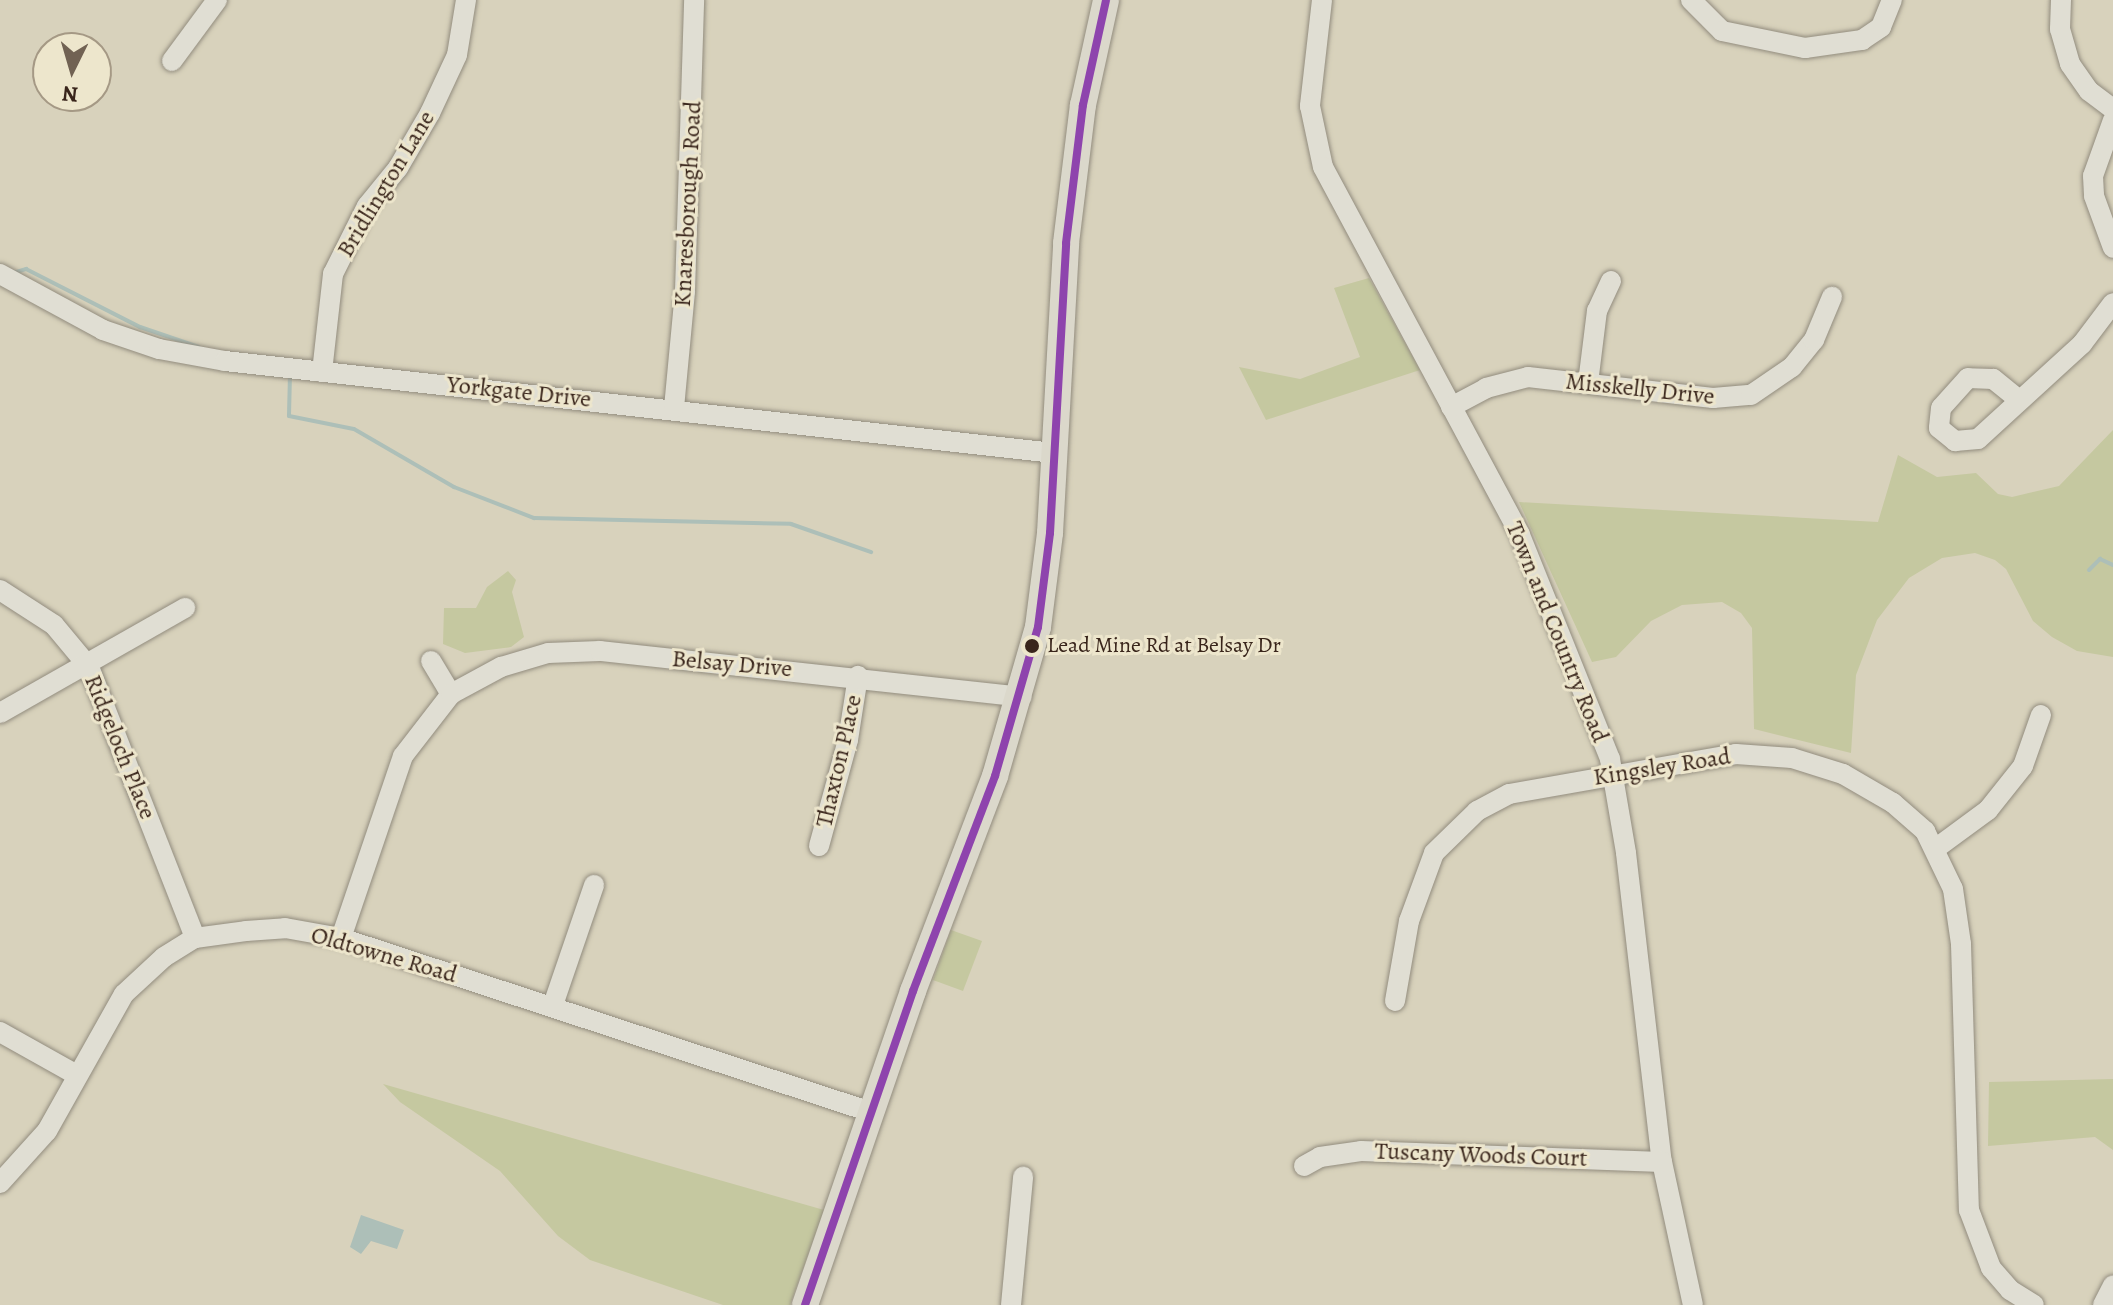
<!DOCTYPE html>
<html>
<head>
<meta charset="utf-8">
<style>
  body { margin:0 }
  #map { position:relative; width:2113px; height:1305px; overflow:hidden; background:#d8d2bc; font-family:Alegreya,serif }
  div>[style] { position:absolute }
  .green>* { inset:0; background:#c5c8a0 }
  .water>* { inset:0; background:#adbfb8 }
  .stream>* { height:4px; margin:-2px; padding:0 2px; transform-origin:2px; border-radius:2px; background:#adbfb8 }
  .roads { filter:drop-shadow(0 0 2px #928c7e) drop-shadow(0 0 2px #928c7e) }
  .minor>* { height:20px; margin:-10px; padding:0 10px; transform-origin:10px; border-radius:10px; background:#e0ded3 }
  .major>* { height:26px; margin:-13px; padding:0 13px; transform-origin:13px; border-radius:13px; background:#dbd8cb }
  .bus-1>* { height:8px; margin:-4px; padding:0 4px; transform-origin:4px; border-radius:4px; background:#8e44ad }
  .dots>* { width:22px; height:22px; translate:-50% -50%; box-sizing:border-box; border:4px solid #ede6cc; border-radius:50% }
  span { translate:-50% -50%; white-space:nowrap; text-align:center; line-height:1.15; -webkit-text-stroke:6px #ede6cc; paint-order:stroke }
  .bus-label { font-size:22px; color:#39251b }
  .left { translate:0 -50%; text-align:left }
  .street-label { font-size:24px; color:#39251b }
  .north { position:absolute; left:32px; top:32px; width:80px; height:80px; box-sizing:border-box; background:#ede6cc; border:2px solid #a59985; border-radius:50%; rotate:185deg; font-size:22px; font-weight:700; line-height:32px; text-align:center; color:#39251b }
  .north::after { content:''; display:block; margin:auto; width:28px; height:36px; background:#716253; clip-path:polygon(50% 0,100% 100%,50% 72%,0 100%) }
</style>
</head>
<body>
<div id="map">
  <div class="green">
    <i style="clip-path:polygon(1369px 278px,1420px 370px,1266px 420px,1239px 367px,1300px 379px,1360px 357px,1334px 288px)"></i>
    <i style="clip-path:polygon(2113px 430px,2113px 657px,2077px 651px,2052px 637px,2033px 621px,2006px 569px,1995px 560px,1975px 553px,1942px 558px,1909px 578px,1877px 620px,1856px 675px,1851px 753px,1754px 729px,1752px 628px,1741px 613px,1722px 602px,1682px 605px,1651px 621px,1616px 657px,1592px 662px,1519px 502px,1878px 522px,1898px 455px,1937px 477px,1976px 473px,1998px 494px,2012px 497px,2059px 486px)"></i>
    <i style="clip-path:polygon(508px 571px,516px 580px,512px 592px,524px 637px,511px 647px,465px 653px,443px 644px,444px 608px,476px 608px,487px 587px)"></i>
    <i style="clip-path:polygon(951px 930px,982px 941px,963px 991px,933px 980px)"></i>
    <i style="clip-path:polygon(2113px 1079px,2113px 1150px,2095px 1137px,1988px 1146px,1989px 1082px)"></i>
    <i style="clip-path:polygon(383px 1084px,824px 1210px,790px 1305px,723px 1305px,590px 1260px,558px 1236px,500px 1171px,400px 1102px)"></i>
  </div>
  <div class="water">
    <i style="clip-path:polygon(361px 1215px,404px 1230px,397px 1249px,371px 1241px,361px 1254px,350px 1247px)"></i>
  </div>
  <div class="stream">
    <i style="left:13px;top:273px;width:14px;rotate:-17deg"></i>
    <i style="left:26px;top:269px;width:128px;rotate:27deg"></i>
    <i style="left:140px;top:327px;width:62px;rotate:18.7deg"></i>
    <i style="left:290px;top:374px;width:42px;rotate:91.4deg"></i>
    <i style="left:289px;top:416px;width:66px;rotate:11.3deg"></i>
    <i style="left:354px;top:429px;width:116px;rotate:30.1deg"></i>
    <i style="left:454px;top:487px;width:86px;rotate:21.2deg"></i>
    <i style="left:534px;top:518px;width:257px;rotate:1.3deg"></i>
    <i style="left:791px;top:524px;width:85px;rotate:19.3deg"></i>
    <i style="left:2089px;top:570px;width:16px;rotate:-45deg"></i>
    <i style="left:2100px;top:559px;width:14px;rotate:25deg"></i>
  </div>
  <div class="roads">
    <div class="minor">
      <i style="left:1322px;top:0;width:107px;rotate:96.5deg"></i>
      <i style="left:1310px;top:106px;width:62px;rotate:78deg"></i>
      <i style="left:1323px;top:167px;width:417px;rotate:61.8deg"></i>
      <i style="left:1520px;top:535px;width:241px;rotate:68.1deg"></i>
      <i style="left:1610px;top:759px;width:95px;rotate:80.3deg"></i>
      <i style="left:1626px;top:853px;width:311px;rotate:83.4deg"></i>
      <i style="left:1662px;top:1162px;width:146px;rotate:77.8deg"></i>
      <i style="left:1691px;top:0;width:44px;rotate:45deg"></i>
      <i style="left:1722px;top:31px;width:85px;rotate:11.6deg"></i>
      <i style="left:1805px;top:48px;width:58px;rotate:-8deg"></i>
      <i style="left:1862px;top:40px;width:23px;rotate:-34deg"></i>
      <i style="left:1881px;top:27px;width:29px;rotate:-68deg"></i>
      <i style="left:2061px;top:0;width:29px;rotate:92deg"></i>
      <i style="left:2060px;top:29px;width:36px;rotate:74deg"></i>
      <i style="left:2070px;top:64px;width:33px;rotate:55deg"></i>
      <i style="left:2089px;top:91px;width:30px;rotate:37deg"></i>
      <i style="left:172px;top:61px;width:76px;rotate:-53.6deg"></i>
      <i style="left:2113px;top:120px;width:59px;rotate:109.7deg"></i>
      <i style="left:2093px;top:176px;width:20px;rotate:87deg"></i>
      <i style="left:2094px;top:196px;width:55px;rotate:69.9deg"></i>
      <i style="left:0;top:274px;width:117px;rotate:28.5deg"></i>
      <i style="left:103px;top:330px;width:59px;rotate:18.7deg"></i>
      <i style="left:159px;top:349px;width:67px;rotate:10.3deg"></i>
      <i style="left:225px;top:361px;width:834px;rotate:6.33deg"></i>
      <i style="left:322px;top:372px;width:99px;rotate:-83.6deg"></i>
      <i style="left:333px;top:274px;width:76px;rotate:-63.4deg"></i>
      <i style="left:367px;top:206px;width:49px;rotate:-50.8deg"></i>
      <i style="left:398px;top:168px;width:64px;rotate:-59.8deg"></i>
      <i style="left:430px;top:113px;width:64px;rotate:-65deg"></i>
      <i style="left:457px;top:55px;width:56px;rotate:-80.7deg"></i>
      <i style="left:1588px;top:383px;width:73px;rotate:-82.9deg"></i>
      <i style="left:1597px;top:311px;width:33px;rotate:-65deg"></i>
      <i style="left:2018px;top:399px;width:32px;rotate:-141deg"></i>
      <i style="left:1993px;top:379px;width:25px;rotate:-178deg"></i>
      <i style="left:1968px;top:378px;width:40px;rotate:132deg"></i>
      <i style="left:1941px;top:408px;width:20px;rotate:96deg"></i>
      <i style="left:1939px;top:428px;width:21px;rotate:39deg"></i>
      <i style="left:1955px;top:441px;width:23px;rotate:-5deg"></i>
      <i style="left:1978px;top:439px;width:141px;rotate:-42.4deg"></i>
      <i style="left:2082px;top:344px;width:51px;rotate:-52.9deg"></i>
      <i style="left:1451px;top:407px;width:40px;rotate:-28deg"></i>
      <i style="left:1486px;top:388px;width:43px;rotate:-14.7deg"></i>
      <i style="left:1528px;top:377px;width:186px;rotate:6.5deg"></i>
      <i style="left:1713px;top:398px;width:38px;rotate:-5deg"></i>
      <i style="left:1751px;top:395px;width:50px;rotate:-34.3deg"></i>
      <i style="left:1792px;top:367px;width:35px;rotate:-51deg"></i>
      <i style="left:1814px;top:340px;width:47px;rotate:-67.3deg"></i>
      <i style="left:674px;top:408px;width:118px;rotate:-84.6deg"></i>
      <i style="left:685px;top:291px;width:291px;rotate:-88.2deg"></i>
      <i style="left:0;top:590px;width:64px;rotate:32.9deg"></i>
      <i style="left:54px;top:625px;width:55px;rotate:50.2deg"></i>
      <i style="left:89px;top:667px;width:291px;rotate:68.6deg"></i>
      <i style="left:431px;top:661px;width:39px;rotate:59deg"></i>
      <i style="left:0;top:713px;width:213px;rotate:-29.6deg"></i>
      <i style="left:819px;top:846px;width:110px;rotate:-74.7deg"></i>
      <i style="left:848px;top:740px;width:65px;rotate:-81.1deg"></i>
      <i style="left:1935px;top:849px;width:66px;rotate:-36.3deg"></i>
      <i style="left:1988px;top:810px;width:56px;rotate:-51.5deg"></i>
      <i style="left:2023px;top:766px;width:54px;rotate:-70.6deg"></i>
      <i style="left:341px;top:938px;width:192px;rotate:-71.2deg"></i>
      <i style="left:403px;top:756px;width:78px;rotate:-52.3deg"></i>
      <i style="left:451px;top:694px;width:57px;rotate:-28.4deg"></i>
      <i style="left:501px;top:667px;width:49px;rotate:-16.6deg"></i>
      <i style="left:548px;top:653px;width:52px;rotate:-2.2deg"></i>
      <i style="left:600px;top:651px;width:424px;rotate:6.2deg"></i>
      <i style="left:1395px;top:1001px;width:81px;rotate:-80.1deg"></i>
      <i style="left:1409px;top:921px;width:72px;rotate:-69.8deg"></i>
      <i style="left:1434px;top:853px;width:60px;rotate:-44.3deg"></i>
      <i style="left:1477px;top:811px;width:36px;rotate:-28deg"></i>
      <i style="left:1509px;top:794px;width:230px;rotate:-10deg"></i>
      <i style="left:1736px;top:754px;width:56px;rotate:4.1deg"></i>
      <i style="left:1792px;top:758px;width:53px;rotate:17.4deg"></i>
      <i style="left:1843px;top:774px;width:58px;rotate:30.1deg"></i>
      <i style="left:1893px;top:803px;width:43px;rotate:41.2deg"></i>
      <i style="left:1925px;top:831px;width:64px;rotate:64.2deg"></i>
      <i style="left:1953px;top:889px;width:56px;rotate:81.7deg"></i>
      <i style="left:1961px;top:944px;width:266px;rotate:88.3deg"></i>
      <i style="left:1969px;top:1210px;width:62px;rotate:69.2deg"></i>
      <i style="left:1991px;top:1268px;width:29px;rotate:49deg"></i>
      <i style="left:2010px;top:1290px;width:28px;rotate:32deg"></i>
      <i style="left:553px;top:1005px;width:127px;rotate:-71.1deg"></i>
      <i style="left:0;top:1032px;width:88px;rotate:29.2deg"></i>
      <i style="left:1304px;top:1166px;width:18px;rotate:-29deg"></i>
      <i style="left:1320px;top:1157px;width:41px;rotate:-8.3deg"></i>
      <i style="left:1361px;top:1151px;width:301px;rotate:2.1deg"></i>
      <i style="left:0;top:1183px;width:70px;rotate:-47.9deg"></i>
      <i style="left:47px;top:1131px;width:157px;rotate:-60.7deg"></i>
      <i style="left:124px;top:994px;width:54px;rotate:-42.8deg"></i>
      <i style="left:164px;top:957px;width:36px;rotate:-32deg"></i>
      <i style="left:195px;top:938px;width:51px;rotate:-7.8deg"></i>
      <i style="left:246px;top:931px;width:39px;rotate:-4deg"></i>
      <i style="left:285px;top:928px;width:57px;rotate:10.1deg"></i>
      <i style="left:341px;top:938px;width:558px;rotate:18.18deg"></i>
      <i style="left:1011px;top:1305px;width:129px;rotate:-84.6deg"></i>
      <i style="left:2103px;top:1305px;width:22px;rotate:-63deg"></i>
    </div>
    <div class="major">
      <i style="left:805px;top:1305px;width:332px;rotate:-71deg"></i>
      <i style="left:913px;top:991px;width:230px;rotate:-69.1deg"></i>
      <i style="left:995px;top:776px;width:155px;rotate:-73.9deg"></i>
      <i style="left:1038px;top:627px;width:95px;rotate:-82.7deg"></i>
      <i style="left:1050px;top:533px;width:290px;rotate:-86.8deg"></i>
      <i style="left:1066px;top:243px;width:139px;rotate:-83deg"></i>
      <i style="left:1083px;top:105px;width:107px;rotate:-77.6deg"></i>
    </div>
  </div>
  <div class="bus-1">
    <i style="left:805px;top:1305px;width:332px;rotate:-71deg"></i>
    <i style="left:913px;top:991px;width:230px;rotate:-69.1deg"></i>
    <i style="left:995px;top:776px;width:155px;rotate:-73.9deg"></i>
    <i style="left:1038px;top:627px;width:95px;rotate:-82.7deg"></i>
    <i style="left:1050px;top:533px;width:290px;rotate:-86.8deg"></i>
    <i style="left:1066px;top:243px;width:139px;rotate:-83deg"></i>
    <i style="left:1083px;top:105px;width:107px;rotate:-77.6deg"></i>
  </div>
  <div class="dots">
    <i style="left:1032px;top:646px;background:#39251b"></i>
  </div>
  <div class="bus-label">
    <span class="left" style="left:1047px;top:646px">Lead Mine Rd at Belsay Dr</span>
  </div>
  <div class="street-label">
    <span style="left:386px;top:184px;rotate:-59deg">Bridlington Lane</span>
    <span style="left:688px;top:204px;rotate:-87deg">Knaresborough Road</span>
    <span style="left:1640px;top:389px;rotate:6deg">Misskelly Drive</span>
    <span style="left:519px;top:392px;rotate:6deg">Yorkgate Drive</span>
    <span style="left:1557px;top:632px;rotate:68deg">Town and Country Road</span>
    <span style="left:732px;top:664px;rotate:5deg">Belsay Drive</span>
    <span style="left:120px;top:747px;rotate:68deg">Ridgeloch Place</span>
    <span style="left:839px;top:761px;rotate:-77deg">Thaxton Place</span>
    <span style="left:1662px;top:767px;rotate:-9deg">Kingsley Road</span>
    <span style="left:384px;top:955px;rotate:16deg">Oldtowne Road</span>
    <span style="left:1481px;top:1155px;rotate:2deg">Tuscany Woods Court</span>
  </div>
  <div class="north">N</div>
</div>
</body>
</html>
